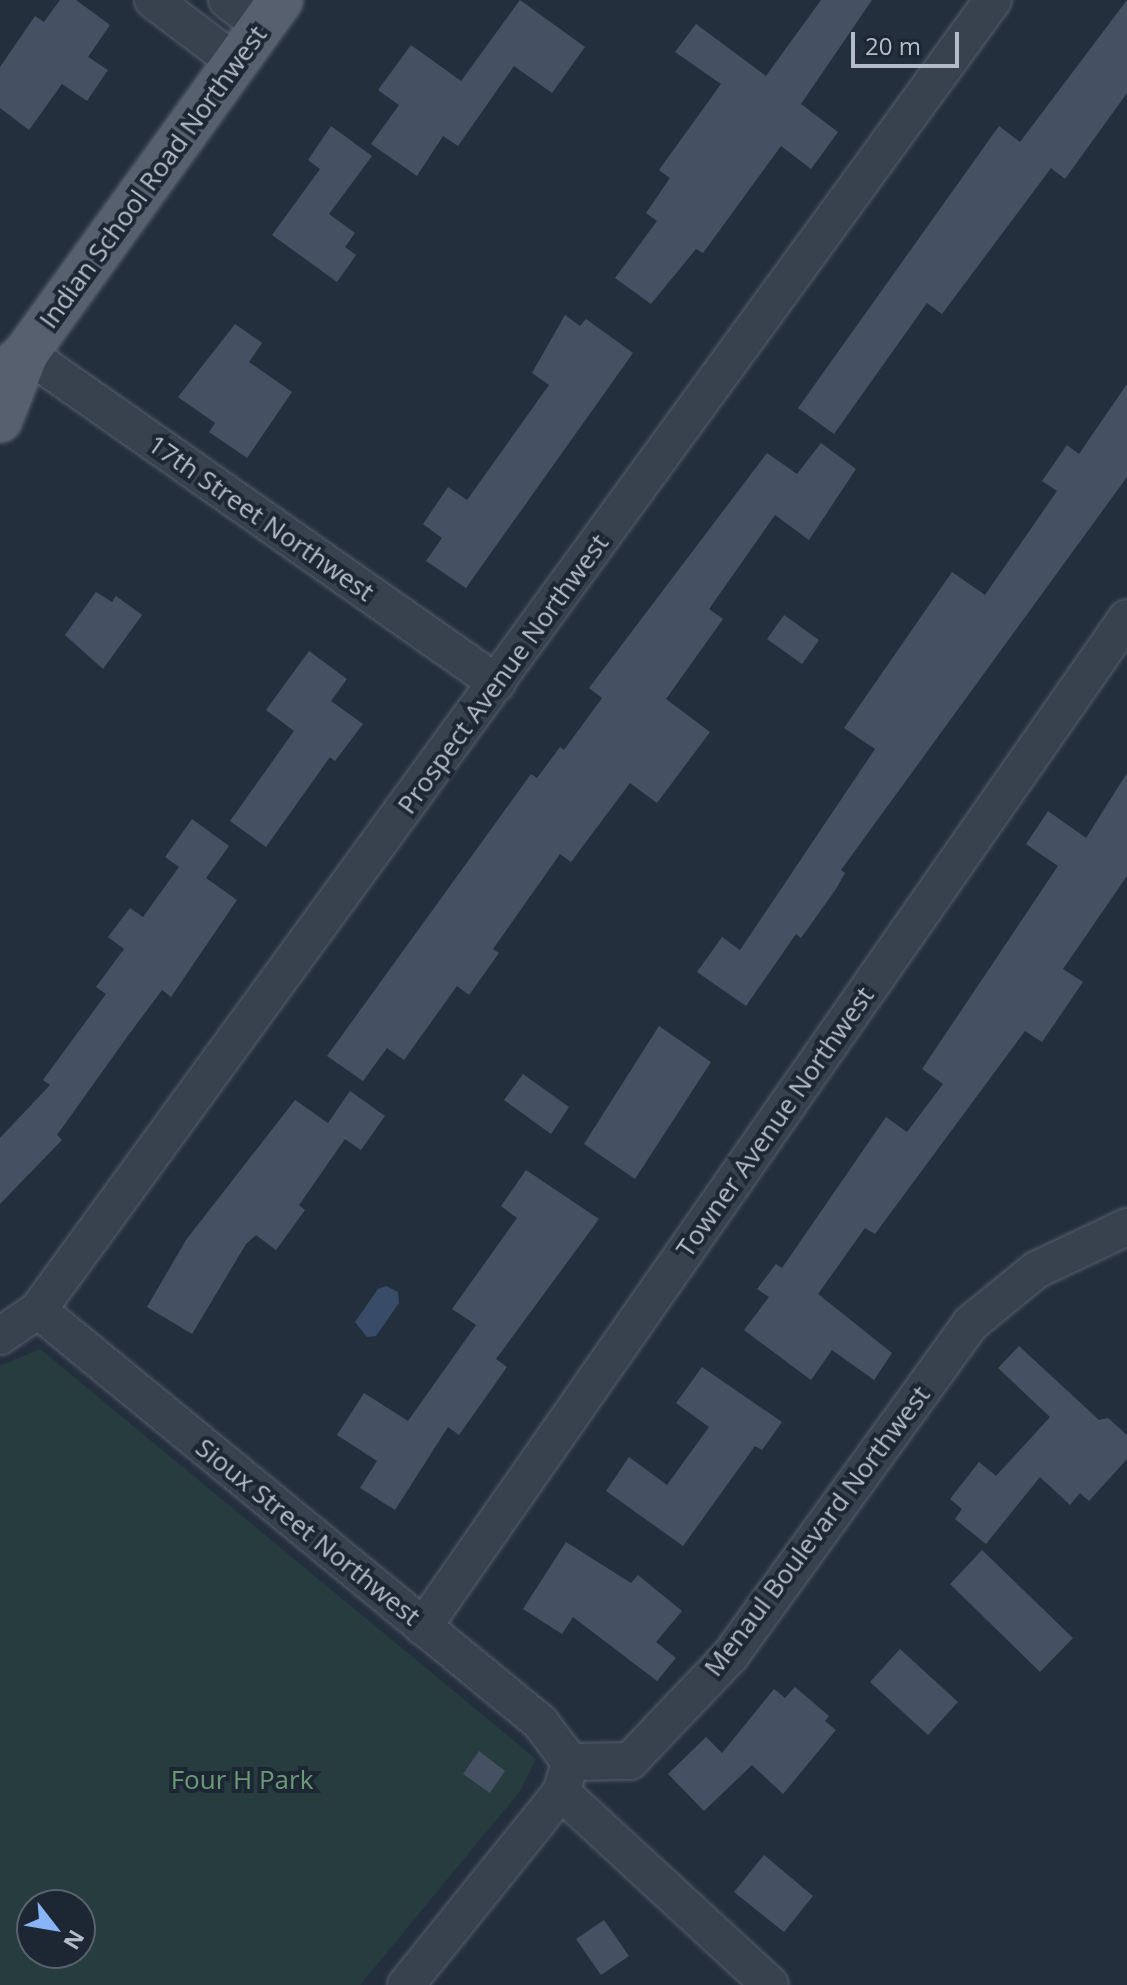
<!DOCTYPE html>
<html>
<head>
<meta charset="utf-8">
<style>
  body { margin:0 }
  #map { position:relative; width:1127px; height:1985px; overflow:hidden; background:#242f3e; font-family:"Open Sans",sans-serif }
  div>[style] { position:absolute }
  .green>* { inset:0; background:#263c3f }
  .water>* { inset:0; background:#394c67 }
  .building>* { inset:0; background:#455162 }
  .roads { filter:drop-shadow(0 0 2px #565f6c) drop-shadow(0 0 2px #565f6c) }
  .minor>* { height:36px; margin:-18px; padding:0 18px; transform-origin:18px; border-radius:18px; background:#38414e }
  .major>* { height:44px; margin:-22px; padding:0 22px; transform-origin:22px; border-radius:22px; background:#56606e }
  span { translate:-50% -50%; white-space:nowrap; text-align:center; line-height:1.15; -webkit-text-stroke:8px #1d2633; paint-order:stroke }
  .street-label { font-size:26px; color:#b4bcc9 }
  .park-label { font-size:26px; color:#6b9a76 }
  .north { position:absolute; left:16px; top:1889px; width:80px; height:80px; box-sizing:border-box; background:#1d2633; border:2px solid #59626f; border-radius:50%; rotate:121deg; font-size:22px; font-weight:700; line-height:32px; text-align:center; color:#b4bcc9 }
  .north::after { content:''; display:block; margin:auto; width:28px; height:36px; background:#8ab4f8; clip-path:polygon(50% 0,100% 100%,50% 72%,0 100%) }
  .scale { position:absolute; left:851px; top:32px; width:108px; height:36px; box-sizing:border-box; border:4px solid #b4bcc9; border-top:0; padding-left:10px; font-size:24px; line-height:28px; white-space:nowrap; color:#b4bcc9; -webkit-text-stroke:6px #1d2633; paint-order:stroke }
</style>
</head>
<body>
<div id="map">
  <div class="green">
    <i style="clip-path:polygon(evenodd,40px 1349px,536px 1759px,520px 1791px,360px 1985px,0 1985px,0 1366px,40px 1349px,32px 1905px,80px 1905px,80px 1953px,32px 1953px,32px 1905px)"></i>
  </div>
  <div class="water">
    <i style="clip-path:polygon(386px 1286px,398px 1292px,399px 1303px,376px 1336px,367px 1337px,355px 1322px,378px 1289px)"></i>
  </div>
  <div class="building">
    <i style="clip-path:polygon(60px 0,76px 0,110px 25px,88px 57px,108px 70px,87px 101px,62px 84px,29px 130px,0 108px,0 67px,35px 16px,44px 22px)"></i>
    <i style="clip-path:polygon(520px 0,585px 47px,552px 93px,514px 66px,458px 146px,443px 136px,417px 176px,371px 144px,399px 105px,378px 90px,411px 45px,461px 81px)"></i>
    <i style="clip-path:polygon(821px 0,872px 0,801px 104px,838px 132px,811px 169px,781px 146px,703px 253px,696px 249px,651px 304px,615px 278px,657px 221px,646px 213px,670px 178px,659px 170px,721px 84px,675px 52px,696px 24px,766px 76px)"></i>
    <i style="clip-path:polygon(1127px 0,1127px 93px,1065px 179px,1051px 168px,942px 314px,927px 303px,834px 434px,798px 408px,999px 126px,1020px 142px)"></i>
    <i style="clip-path:polygon(331px 126px,372px 156px,329px 214px,355px 233px,345px 247px,356px 255px,337px 282px,272px 235px,320px 169px,308px 160px)"></i>
    <i style="clip-path:polygon(565px 315px,580px 326px,586px 319px,633px 353px,466px 588px,426px 561px,442px 538px,423px 524px,448px 487px,467px 500px,549px 385px,532px 373px)"></i>
    <i style="clip-path:polygon(235px 324px,262px 343px,249px 362px,292px 392px,247px 458px,209px 432px,215px 423px,178px 397px)"></i>
    <i style="clip-path:polygon(1127px 384px,1127px 477px,841px 870px,845px 873px,836px 889px,801px 938px,796px 934px,746px 1006px,697px 972px,722px 937px,740px 950px,875px 749px,844px 728px,952px 572px,985px 595px,1057px 491px,1042px 481px,1067px 445px,1079px 454px)"></i>
    <i style="clip-path:polygon(821px 443px,856px 469px,809px 540px,775px 515px,709px 609px,723px 619px,666px 699px,710px 732px,657px 803px,630px 783px,571px 862px,560px 854px,493px 949px,499px 953px,469px 995px,457px 986px,404px 1060px,387px 1048px,363px 1081px,327px 1056px,531px 774px,537px 778px,560px 747px,564px 750px,602px 698px,589px 688px,767px 453px,797px 474px)"></i>
    <i style="clip-path:polygon(96px 592px,112px 602px,116px 596px,142px 615px,103px 669px,65px 635px)"></i>
    <i style="clip-path:polygon(784px 615px,819px 640px,802px 664px,767px 639px)"></i>
    <i style="clip-path:polygon(309px 651px,347px 679px,331px 701px,363px 724px,335px 761px,330px 757px,266px 847px,230px 821px,294px 731px,266px 710px)"></i>
    <i style="clip-path:polygon(1127px 773px,1127px 876px,1063px 969px,1083px 982px,1042px 1042px,1025px 1031px,875px 1234px,865px 1228px,818px 1294px,892px 1353px,874px 1380px,832px 1350px,811px 1380px,744px 1330px,769px 1297px,757px 1289px,776px 1264px,782px 1268px,886px 1117px,907px 1132px,943px 1084px,922px 1069px,1058px 866px,1026px 844px,1048px 811px,1086px 838px)"></i>
    <i style="clip-path:polygon(192px 819px,229px 846px,206px 878px,237px 900px,171px 997px,162px 990px,127px 1037px,57px 1135px,62px 1140px,0 1204px,0 1138px,50px 1085px,43px 1080px,106px 994px,96px 987px,124px 949px,108px 937px,130px 908px,143px 917px,179px 867px,165px 857px)"></i>
    <i style="clip-path:polygon(659px 1026px,711px 1062px,635px 1179px,584px 1144px)"></i>
    <i style="clip-path:polygon(523px 1074px,569px 1107px,551px 1134px,504px 1100px)"></i>
    <i style="clip-path:polygon(350px 1091px,385px 1116px,361px 1150px,345px 1139px,299px 1205px,305px 1210px,276px 1250px,256px 1235px,246px 1244px,192px 1334px,147px 1307px,186px 1240px,295px 1100px,328px 1123px)"></i>
    <i style="clip-path:polygon(526px 1170px,599px 1219px,496px 1359px,507px 1367px,459px 1435px,448px 1427px,395px 1510px,360px 1488px,377px 1461px,337px 1435px,364px 1393px,408px 1421px,476px 1325px,452px 1309px,517px 1218px,501px 1206px)"></i>
    <i style="clip-path:polygon(1019px 1346px,1099px 1420px,1108px 1418px,1127px 1435px,1127px 1459px,1089px 1501px,1080px 1493px,1070px 1505px,1040px 1477px,986px 1544px,955px 1519px,962px 1509px,950px 1499px,979px 1462px,996px 1476px,1050px 1417px,998px 1368px)"></i>
    <i style="clip-path:polygon(702px 1367px,782px 1422px,762px 1450px,755px 1446px,683px 1546px,606px 1491px,629px 1457px,667px 1485px,709px 1427px,676px 1403px)"></i>
    <i style="clip-path:polygon(566px 1542px,631px 1583px,638px 1575px,682px 1611px,656px 1642px,676px 1658px,657px 1681px,573px 1617px,562px 1634px,523px 1609px)"></i>
    <i style="clip-path:polygon(982px 1550px,1073px 1638px,1040px 1672px,950px 1584px)"></i>
    <i style="clip-path:polygon(900px 1649px,958px 1702px,928px 1735px,870px 1682px)"></i>
    <i style="clip-path:polygon(795px 1687px,829px 1716px,825px 1721px,836px 1730px,783px 1794px,752px 1765px,704px 1811px,668px 1774px,706px 1737px,722px 1753px,774px 1689px,785px 1698px)"></i>
    <i style="clip-path:polygon(479px 1751px,505px 1771px,490px 1793px,463px 1774px)"></i>
    <i style="clip-path:polygon(764px 1855px,813px 1896px,784px 1932px,734px 1892px)"></i>
    <i style="clip-path:polygon(604px 1920px,629px 1956px,601px 1975px,576px 1939px)"></i>
  </div>
  <div class="roads">
    <div class="minor">
      <i style="left:153px;top:0;width:103px;rotate:37.1deg"></i>
      <i style="left:227px;top:0;width:44px;rotate:36.6deg"></i>
      <i style="left:26px;top:353px;width:575px;rotate:35.02deg"></i>
      <i style="left:38px;top:1310px;width:649px;rotate:39.38deg"></i>
      <i style="left:540px;top:1722px;width:50px;rotate:53.1deg"></i>
      <i style="left:0;top:1336px;width:46px;rotate:-34.4deg"></i>
      <i style="left:38px;top:1310px;width:1621px;rotate:-53.91deg"></i>
      <i style="left:423px;top:1627px;width:1230px;rotate:-55.1deg"></i>
      <i style="left:570px;top:1762px;width:60px;rotate:-1deg"></i>
      <i style="left:630px;top:1761px;width:145px;rotate:-46.4deg"></i>
      <i style="left:730px;top:1656px;width:410px;rotate:-54.1deg"></i>
      <i style="left:970px;top:1324px;width:85px;rotate:-39.3deg"></i>
      <i style="left:1036px;top:1270px;width:101px;rotate:-25.3deg"></i>
      <i style="left:561px;top:1792px;width:284px;rotate:42.7deg"></i>
      <i style="left:406px;top:1985px;width:248px;rotate:-51.2deg"></i>
      <i style="left:561px;top:1792px;width:22px;rotate:-72deg"></i>
    </div>
    <div class="major">
      <i style="left:0;top:376px;width:35px;rotate:-41deg"></i>
      <i style="left:26px;top:353px;width:435px;rotate:-54.2deg"></i>
      <i style="left:0;top:420px;width:72px;rotate:-68.8deg"></i>
    </div>
  </div>
  <div class="street-label">
    <span style="left:153px;top:177px;rotate:-54deg">Indian School Road Northwest</span>
    <span style="left:261px;top:518px;rotate:35deg">17th Street Northwest</span>
    <span style="left:503px;top:674px;rotate:-54deg">Prospect Avenue Northwest</span>
    <span style="left:775px;top:1122px;rotate:-55deg">Towner Avenue Northwest</span>
    <span style="left:817px;top:1531px;rotate:-53deg">Menaul Boulevard Northwest</span>
    <span style="left:308px;top:1532px;rotate:39deg">Sioux Street Northwest</span>
  </div>
  <div class="park-label">
    <span style="left:242px;top:1780px">Four H Park</span>
  </div>
  <div class="north">N</div>
  <div class="scale">20 m</div>
</div>
</body>
</html>
